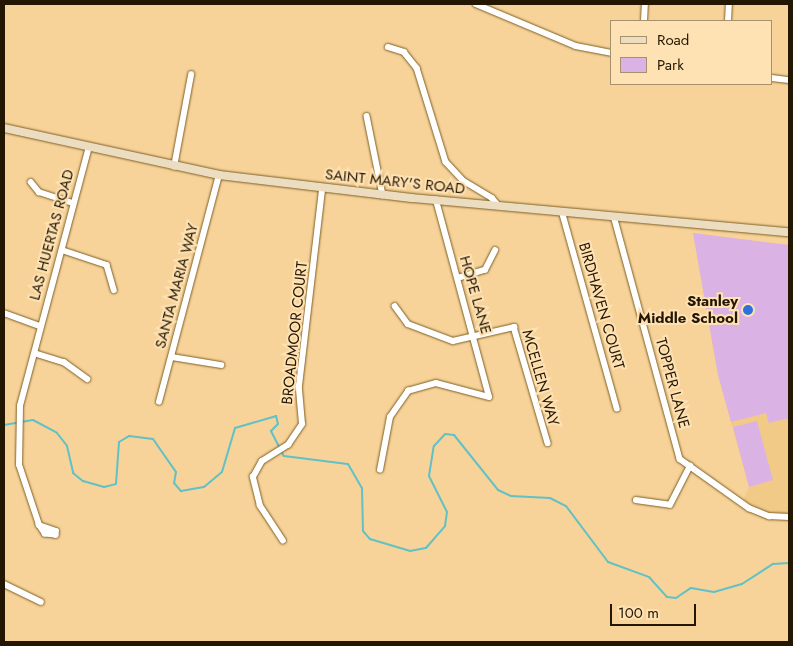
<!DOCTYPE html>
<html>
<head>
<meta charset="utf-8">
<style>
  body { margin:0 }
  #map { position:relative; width:793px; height:646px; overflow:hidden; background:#f7d399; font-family:Jost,sans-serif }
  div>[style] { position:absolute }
  .built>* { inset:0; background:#f2ca88 }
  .green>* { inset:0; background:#dab2e4 }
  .stream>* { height:2px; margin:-1px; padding:0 1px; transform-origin:1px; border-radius:1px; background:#61c1c5 }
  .roads { filter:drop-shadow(0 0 1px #7f5f25) drop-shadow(0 0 1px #7f5f25) }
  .street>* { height:5.5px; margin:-2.75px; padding:0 2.75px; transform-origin:2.75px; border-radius:2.75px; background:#fff }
  .secondary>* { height:8px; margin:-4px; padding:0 4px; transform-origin:4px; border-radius:4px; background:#ecddc1 }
  .dots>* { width:14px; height:14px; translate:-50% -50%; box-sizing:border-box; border:2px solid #ffe2b4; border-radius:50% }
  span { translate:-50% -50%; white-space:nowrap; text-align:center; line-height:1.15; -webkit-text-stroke:4px #ffe2b4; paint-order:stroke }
  .street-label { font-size:15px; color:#241701 }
  .poi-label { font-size:15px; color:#241701; font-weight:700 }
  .right { translate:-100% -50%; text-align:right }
  .frame { position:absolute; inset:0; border:5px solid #241701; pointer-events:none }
  .legend { position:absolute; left:610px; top:20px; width:162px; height:65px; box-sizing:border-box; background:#ffe2b4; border:1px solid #a7916c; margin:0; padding:6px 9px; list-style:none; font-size:15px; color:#241701 }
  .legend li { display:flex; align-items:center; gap:10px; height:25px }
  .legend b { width:25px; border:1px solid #a7916c }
  .scale { position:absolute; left:610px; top:604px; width:86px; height:22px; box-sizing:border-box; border:2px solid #241701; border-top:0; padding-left:6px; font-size:15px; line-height:18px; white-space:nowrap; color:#241701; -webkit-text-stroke:4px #ffe2b4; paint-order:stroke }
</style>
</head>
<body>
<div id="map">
  <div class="built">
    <i style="clip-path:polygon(693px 233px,789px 245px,789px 513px,769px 516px,743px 501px,749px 487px,718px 375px)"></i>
  </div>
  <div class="green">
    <i style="clip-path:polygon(693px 233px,789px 245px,789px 418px,769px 423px,766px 413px,731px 422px,718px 375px)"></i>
    <i style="clip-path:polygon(757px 421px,773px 480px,749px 487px,733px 427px)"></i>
  </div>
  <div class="stream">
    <i style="left:4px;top:425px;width:29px;rotate:-10deg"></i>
    <i style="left:33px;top:420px;width:27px;rotate:28deg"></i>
    <i style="left:57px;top:433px;width:16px;rotate:52deg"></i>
    <i style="left:67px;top:446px;width:28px;rotate:77deg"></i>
    <i style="left:73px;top:473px;width:13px;rotate:39deg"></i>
    <i style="left:83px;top:481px;width:22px;rotate:16deg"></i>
    <i style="left:104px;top:487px;width:12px;rotate:-14deg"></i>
    <i style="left:116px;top:484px;width:42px;rotate:-85.9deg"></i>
    <i style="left:119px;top:442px;width:12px;rotate:-31deg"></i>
    <i style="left:129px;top:436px;width:24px;rotate:7deg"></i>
    <i style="left:153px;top:439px;width:40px;rotate:55.1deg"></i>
    <i style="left:176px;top:472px;width:11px;rotate:100deg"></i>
    <i style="left:174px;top:483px;width:11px;rotate:49deg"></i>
    <i style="left:181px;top:491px;width:23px;rotate:-10deg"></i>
    <i style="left:204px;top:487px;width:23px;rotate:-40deg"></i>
    <i style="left:222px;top:472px;width:46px;rotate:-73.5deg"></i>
    <i style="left:235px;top:428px;width:43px;rotate:-16.3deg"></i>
    <i style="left:276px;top:416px;width:8px;rotate:76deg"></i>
    <i style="left:278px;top:424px;width:10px;rotate:135deg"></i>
    <i style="left:271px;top:431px;width:28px;rotate:63deg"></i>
    <i style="left:284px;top:456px;width:64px;rotate:7.1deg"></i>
    <i style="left:348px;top:464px;width:28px;rotate:60deg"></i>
    <i style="left:362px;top:488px;width:43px;rotate:88.7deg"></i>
    <i style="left:363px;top:531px;width:11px;rotate:49deg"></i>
    <i style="left:370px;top:539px;width:42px;rotate:16.7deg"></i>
    <i style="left:410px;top:551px;width:16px;rotate:-11deg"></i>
    <i style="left:426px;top:548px;width:29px;rotate:-49deg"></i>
    <i style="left:445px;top:526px;width:14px;rotate:-82deg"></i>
    <i style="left:447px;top:512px;width:40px;rotate:-116.6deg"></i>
    <i style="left:429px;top:476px;width:30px;rotate:-81deg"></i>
    <i style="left:434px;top:446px;width:16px;rotate:-47deg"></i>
    <i style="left:445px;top:434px;width:9px;rotate:6deg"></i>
    <i style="left:454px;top:435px;width:70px;rotate:51.3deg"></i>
    <i style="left:498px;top:490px;width:14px;rotate:25deg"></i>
    <i style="left:511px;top:496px;width:39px;rotate:3deg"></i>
    <i style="left:550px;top:498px;width:18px;rotate:27deg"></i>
    <i style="left:566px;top:506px;width:70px;rotate:53.1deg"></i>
    <i style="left:608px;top:562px;width:44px;rotate:20.1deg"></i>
    <i style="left:649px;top:577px;width:27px;rotate:48deg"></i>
    <i style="left:667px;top:597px;width:9px;rotate:6deg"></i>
    <i style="left:676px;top:598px;width:18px;rotate:-34deg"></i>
    <i style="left:691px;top:588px;width:23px;rotate:10deg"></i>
    <i style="left:714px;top:592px;width:29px;rotate:-16deg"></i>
    <i style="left:742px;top:584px;width:37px;rotate:-33deg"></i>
    <i style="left:773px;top:564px;width:16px;rotate:-4deg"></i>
  </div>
  <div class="roads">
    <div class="street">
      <i style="left:476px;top:4px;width:108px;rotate:22.8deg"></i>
      <i style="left:576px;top:46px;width:37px;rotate:11deg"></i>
      <i style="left:644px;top:21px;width:17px;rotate:-87deg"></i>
      <i style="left:728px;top:21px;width:17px;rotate:-87deg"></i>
      <i style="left:388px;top:47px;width:17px;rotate:17deg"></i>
      <i style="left:404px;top:52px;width:21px;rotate:51deg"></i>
      <i style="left:417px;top:68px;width:98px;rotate:72.9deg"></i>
      <i style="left:446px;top:162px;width:26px;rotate:47deg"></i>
      <i style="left:464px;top:181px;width:33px;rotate:31deg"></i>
      <i style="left:492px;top:198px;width:9px;rotate:49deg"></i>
      <i style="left:772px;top:78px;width:17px;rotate:7deg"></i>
      <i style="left:367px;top:116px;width:81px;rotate:78.6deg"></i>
      <i style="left:174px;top:167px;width:94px;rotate:-79.5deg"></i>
      <i style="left:31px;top:182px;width:13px;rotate:51deg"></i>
      <i style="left:39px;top:192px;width:36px;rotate:18deg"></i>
      <i style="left:562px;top:211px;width:205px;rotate:74.4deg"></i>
      <i style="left:614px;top:216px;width:252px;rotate:74.8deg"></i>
      <i style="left:680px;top:459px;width:85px;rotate:35.4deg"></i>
      <i style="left:749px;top:508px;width:22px;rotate:22deg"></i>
      <i style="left:769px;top:516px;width:20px;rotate:3deg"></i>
      <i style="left:62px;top:250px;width:47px;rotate:18.4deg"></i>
      <i style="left:107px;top:265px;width:26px;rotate:74deg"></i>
      <i style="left:458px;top:278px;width:28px;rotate:-17deg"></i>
      <i style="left:485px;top:270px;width:22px;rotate:-63deg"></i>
      <i style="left:395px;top:306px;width:22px;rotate:54deg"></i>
      <i style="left:408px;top:324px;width:48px;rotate:20.7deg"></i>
      <i style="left:453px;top:341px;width:63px;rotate:-12.9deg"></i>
      <i style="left:514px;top:327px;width:121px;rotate:73.7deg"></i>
      <i style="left:4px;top:313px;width:38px;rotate:20deg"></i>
      <i style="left:37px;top:354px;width:28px;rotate:17deg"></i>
      <i style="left:64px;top:362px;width:29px;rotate:36deg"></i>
      <i style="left:172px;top:357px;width:50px;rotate:9.3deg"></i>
      <i style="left:159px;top:402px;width:235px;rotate:-75.2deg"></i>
      <i style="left:380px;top:470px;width:54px;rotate:-79.3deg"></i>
      <i style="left:390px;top:417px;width:32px;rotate:-55deg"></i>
      <i style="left:408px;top:391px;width:29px;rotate:-16deg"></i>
      <i style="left:436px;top:383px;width:55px;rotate:14.8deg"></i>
      <i style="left:489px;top:397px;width:204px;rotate:-105.1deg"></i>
      <i style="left:636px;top:500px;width:34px;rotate:8deg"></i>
      <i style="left:670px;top:505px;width:44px;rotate:-62.9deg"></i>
      <i style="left:39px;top:525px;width:18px;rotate:19deg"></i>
      <i style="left:56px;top:531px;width:4px;rotate:90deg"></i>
      <i style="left:56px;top:535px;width:11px;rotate:-175deg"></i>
      <i style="left:45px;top:534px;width:11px;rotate:-124deg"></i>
      <i style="left:39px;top:525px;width:63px;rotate:-108.4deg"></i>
      <i style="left:19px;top:465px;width:59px;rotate:-89deg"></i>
      <i style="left:20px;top:406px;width:265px;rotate:-75.1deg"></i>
      <i style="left:283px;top:541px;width:42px;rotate:-123.3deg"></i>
      <i style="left:260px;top:506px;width:30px;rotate:-104deg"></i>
      <i style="left:253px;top:477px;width:18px;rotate:-61deg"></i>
      <i style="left:262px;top:461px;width:31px;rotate:-32deg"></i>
      <i style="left:288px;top:445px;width:25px;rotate:-56deg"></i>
      <i style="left:302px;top:424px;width:38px;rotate:-95deg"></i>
      <i style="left:299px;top:386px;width:198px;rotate:-83.3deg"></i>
      <i style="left:4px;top:584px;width:41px;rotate:25.9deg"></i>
    </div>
    <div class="secondary">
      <i style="left:4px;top:128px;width:220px;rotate:12.3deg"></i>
      <i style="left:219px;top:175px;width:194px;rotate:6.8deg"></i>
      <i style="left:412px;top:198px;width:379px;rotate:5.2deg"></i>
    </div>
  </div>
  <div class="dots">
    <i style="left:748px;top:310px;background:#2c71de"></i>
  </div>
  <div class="street-label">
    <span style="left:395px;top:182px;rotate:6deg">SAINT MARY'S ROAD</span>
    <span style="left:52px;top:235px;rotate:-75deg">LAS HUERTAS ROAD</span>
    <span style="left:177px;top:286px;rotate:-75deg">SANTA MARIA WAY</span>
    <span style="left:475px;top:295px;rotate:74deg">HOPE LANE</span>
    <span style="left:601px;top:306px;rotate:74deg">BIRDHAVEN COURT</span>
    <span style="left:295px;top:333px;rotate:-84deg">BROADMOOR COURT</span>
    <span style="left:540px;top:378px;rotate:74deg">MCELLEN WAY</span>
    <span style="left:672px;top:383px;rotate:75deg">TOPPER LANE</span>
  </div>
  <div class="poi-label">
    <span class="right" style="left:738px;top:310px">Stanley<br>Middle School</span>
  </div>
  <div class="frame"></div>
  <ul class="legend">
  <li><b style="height:6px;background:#ecddc1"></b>Road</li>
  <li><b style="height:14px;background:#dab2e4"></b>Park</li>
  </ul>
  <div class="scale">100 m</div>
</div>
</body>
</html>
